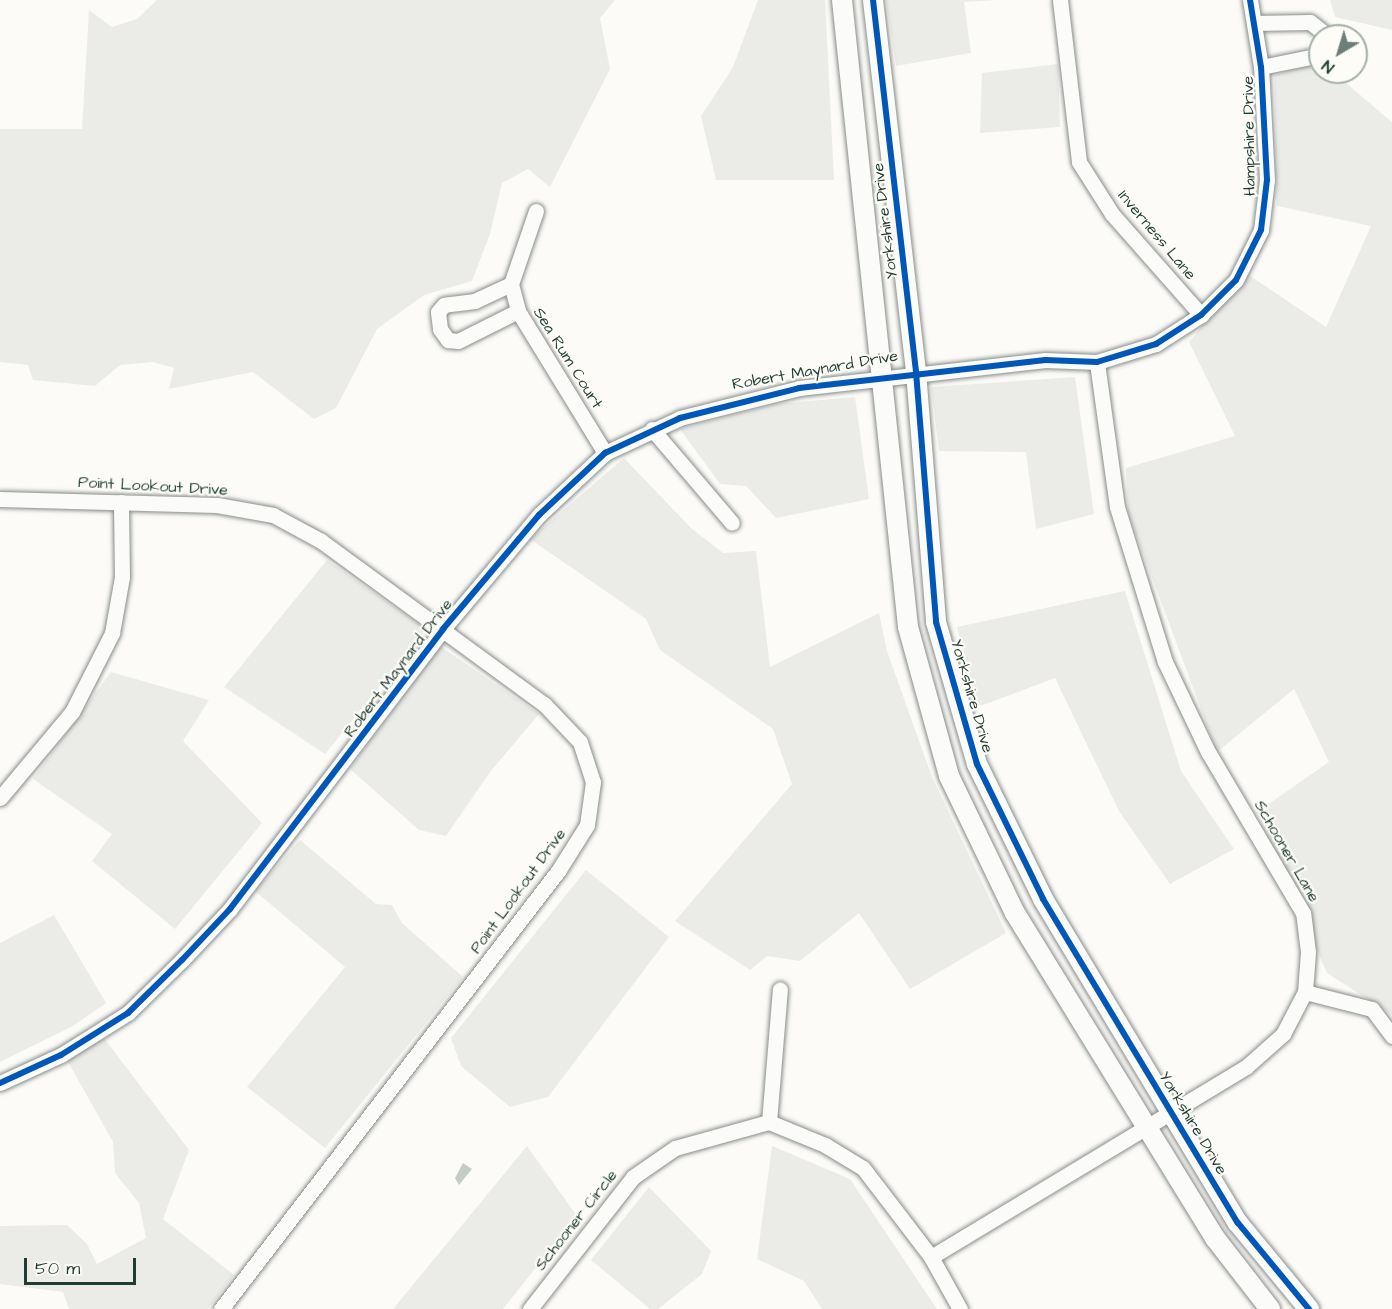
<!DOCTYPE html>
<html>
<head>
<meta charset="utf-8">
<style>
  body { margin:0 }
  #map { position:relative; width:1392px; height:1309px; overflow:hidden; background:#fcfbf8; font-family:"Architects Daughter",sans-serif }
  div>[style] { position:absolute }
  .green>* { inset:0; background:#ebece8 }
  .water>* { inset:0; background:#c5ccc6 }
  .roads { filter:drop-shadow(0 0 2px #888d8a) drop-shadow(0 0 2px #888d8a) }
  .minor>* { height:15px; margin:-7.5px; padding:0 7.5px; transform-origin:7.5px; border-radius:7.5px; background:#fbfbf9 }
  .tertiary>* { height:20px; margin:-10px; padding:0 10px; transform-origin:10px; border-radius:10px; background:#fbfbf9 }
  .cycleway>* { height:6px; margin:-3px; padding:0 3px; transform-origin:3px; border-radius:3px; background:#0057b8 }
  span { translate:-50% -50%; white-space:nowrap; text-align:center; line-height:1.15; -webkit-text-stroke:4.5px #fdfcf7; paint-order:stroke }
  .street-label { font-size:16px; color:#1f3d34 }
  .north { position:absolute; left:1308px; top:24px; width:60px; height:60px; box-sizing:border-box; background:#fdfcf7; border:2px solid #a4b0a9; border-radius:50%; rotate:218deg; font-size:16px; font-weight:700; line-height:24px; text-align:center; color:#1f3d34 }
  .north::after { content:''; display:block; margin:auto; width:21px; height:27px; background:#6c8079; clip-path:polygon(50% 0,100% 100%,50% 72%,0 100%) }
  .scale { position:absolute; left:24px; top:1258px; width:112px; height:27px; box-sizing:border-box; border:3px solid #1f3d34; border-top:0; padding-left:8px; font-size:18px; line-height:21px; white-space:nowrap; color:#1f3d34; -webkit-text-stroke:4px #fdfcf7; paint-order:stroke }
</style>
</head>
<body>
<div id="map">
  <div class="green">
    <i style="clip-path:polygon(157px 0,615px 0,600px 18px,610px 69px,550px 187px,528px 169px,502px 183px,490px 234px,472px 281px,424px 295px,377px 329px,336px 408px,314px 419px,253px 372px,169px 389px,174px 368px,153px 362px,120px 365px,95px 386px,33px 380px,28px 365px,0 362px,0 129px,82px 129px,89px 10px,112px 27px,137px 19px)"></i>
    <i style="clip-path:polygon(758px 0,825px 0,834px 180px,716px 180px,701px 116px,733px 67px)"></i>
    <i style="clip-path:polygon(886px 0,997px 0,964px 2px,971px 53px,896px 66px)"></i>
    <i style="clip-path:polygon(1330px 0,1392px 0,1392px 30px,1335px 17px)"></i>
    <i style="clip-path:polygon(1320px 61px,1320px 72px,1333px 72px,1392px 122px,1392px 1015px,1327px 973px,1257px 812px,1329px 762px,1294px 689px,1217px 752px,1128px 513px,1126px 468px,1235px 436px,1189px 342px,1246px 273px,1326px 327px,1371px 226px,1277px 206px,1274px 75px)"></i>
    <i style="clip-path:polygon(1058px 64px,1060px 127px,980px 133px,982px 73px)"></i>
    <i style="clip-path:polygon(1075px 377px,1094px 514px,1036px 529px,1026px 452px,939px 451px,931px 387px)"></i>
    <i style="clip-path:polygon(855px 397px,869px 499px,776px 518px,746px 486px,720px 484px,680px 429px,777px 404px)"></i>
    <i style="clip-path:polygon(624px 458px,691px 528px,723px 553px,756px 551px,770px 667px,879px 613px,887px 651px,932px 777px,1006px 933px,910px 989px,859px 913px,800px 961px,767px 956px,750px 970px,675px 921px,792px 784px,773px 729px,660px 650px,646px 619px,530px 539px)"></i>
    <i style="clip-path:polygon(327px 560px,426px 629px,325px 754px,224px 687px)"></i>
    <i style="clip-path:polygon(1125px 591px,1181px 771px,1234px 849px,1170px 884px,1119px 811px,1055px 678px,975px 708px,957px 627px)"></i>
    <i style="clip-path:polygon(440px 646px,539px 714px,490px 772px,446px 836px,419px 830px,350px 769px)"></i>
    <i style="clip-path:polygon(111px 672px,209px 700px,183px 741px,262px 823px,175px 929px,92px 861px,112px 834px,33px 779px)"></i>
    <i style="clip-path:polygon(300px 840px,376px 904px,392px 905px,402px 923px,463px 977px,325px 1148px,247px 1087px,345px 967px,255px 891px)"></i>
    <i style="clip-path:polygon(586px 870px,669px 937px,548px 1097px,510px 1107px,461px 1066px,451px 1038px)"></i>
    <i style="clip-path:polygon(54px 915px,106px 1003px,73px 1026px,0 1062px,0 943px)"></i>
    <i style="clip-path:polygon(104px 1038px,189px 1150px,163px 1219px,234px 1275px,208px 1309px,69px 1309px,63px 1292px,0 1284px,0 1226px,67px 1225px,87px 1244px,97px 1264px,146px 1238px,139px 1203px,115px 1173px,113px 1142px,67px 1060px)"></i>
    <i style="clip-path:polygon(527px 1146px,577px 1216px,503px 1309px,393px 1309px)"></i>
    <i style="clip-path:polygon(772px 1146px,850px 1179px,937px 1309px,822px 1309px,804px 1281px,757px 1259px)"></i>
    <i style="clip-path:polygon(649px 1187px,711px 1251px,702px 1274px,658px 1309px,650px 1309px,591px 1260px)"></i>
  </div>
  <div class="water">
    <i style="clip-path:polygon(463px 1163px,472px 1169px,459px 1185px,455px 1178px)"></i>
  </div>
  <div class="roads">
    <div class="minor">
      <i style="left:1060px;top:0;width:163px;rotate:83.3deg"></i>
      <i style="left:1079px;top:162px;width:62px;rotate:57.6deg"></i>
      <i style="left:1112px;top:214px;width:135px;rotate:48.6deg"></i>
      <i style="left:1254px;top:23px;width:56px;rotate:-1deg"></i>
      <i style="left:1310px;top:22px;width:23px;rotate:38deg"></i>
      <i style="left:1261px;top:67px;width:60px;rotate:-11.5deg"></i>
      <i style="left:536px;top:211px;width:77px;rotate:108.9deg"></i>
      <i style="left:511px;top:284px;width:28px;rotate:75deg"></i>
      <i style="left:518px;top:311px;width:167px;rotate:58.5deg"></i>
      <i style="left:511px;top:284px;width:40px;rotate:155deg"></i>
      <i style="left:475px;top:301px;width:31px;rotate:173deg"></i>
      <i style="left:444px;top:305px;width:9px;rotate:131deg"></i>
      <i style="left:438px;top:312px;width:17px;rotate:83deg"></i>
      <i style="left:440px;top:329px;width:14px;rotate:54deg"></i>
      <i style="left:448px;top:340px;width:10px;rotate:6deg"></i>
      <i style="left:458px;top:341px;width:67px;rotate:-26.6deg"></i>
      <i style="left:652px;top:429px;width:123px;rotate:49.6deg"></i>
      <i style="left:0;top:499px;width:217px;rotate:1.6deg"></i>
      <i style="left:217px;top:505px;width:57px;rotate:10.1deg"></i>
      <i style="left:273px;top:515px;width:55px;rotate:28.4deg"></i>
      <i style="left:321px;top:541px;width:276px;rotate:36.2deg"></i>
      <i style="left:544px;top:704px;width:52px;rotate:46.5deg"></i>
      <i style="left:580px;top:742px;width:42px;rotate:72deg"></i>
      <i style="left:593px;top:782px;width:43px;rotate:97.9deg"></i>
      <i style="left:587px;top:825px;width:54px;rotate:122.2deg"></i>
      <i style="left:558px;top:871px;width:553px;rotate:127.57deg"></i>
      <i style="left:0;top:798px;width:112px;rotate:-50.1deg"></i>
      <i style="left:72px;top:712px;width:89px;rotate:-63.1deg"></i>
      <i style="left:112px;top:633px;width:57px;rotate:-79.9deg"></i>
      <i style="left:122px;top:577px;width:75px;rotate:-90.8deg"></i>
      <i style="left:1305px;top:992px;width:69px;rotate:14.2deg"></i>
      <i style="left:1372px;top:1009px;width:34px;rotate:53deg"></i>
      <i style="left:0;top:1083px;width:67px;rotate:-24.7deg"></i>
      <i style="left:61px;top:1055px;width:79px;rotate:-32.1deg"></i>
      <i style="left:128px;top:1013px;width:76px;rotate:-44.5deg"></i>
      <i style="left:182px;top:960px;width:70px;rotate:-46.7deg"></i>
      <i style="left:230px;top:909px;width:352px;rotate:-52.7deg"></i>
      <i style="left:443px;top:629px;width:149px;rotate:-49.9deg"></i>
      <i style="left:539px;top:515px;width:91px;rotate:-43.2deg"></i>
      <i style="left:605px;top:453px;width:83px;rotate:-25deg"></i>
      <i style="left:680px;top:418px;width:123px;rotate:-14.1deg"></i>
      <i style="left:799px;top:388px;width:248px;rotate:-6.5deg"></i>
      <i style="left:1045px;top:360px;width:52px;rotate:2.2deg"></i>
      <i style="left:1097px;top:362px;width:62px;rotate:-17deg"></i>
      <i style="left:1156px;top:344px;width:54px;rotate:-32.8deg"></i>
      <i style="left:1201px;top:315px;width:49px;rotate:-45deg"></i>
      <i style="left:1236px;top:280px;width:56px;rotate:-63.4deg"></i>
      <i style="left:1261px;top:230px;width:50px;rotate:-83.2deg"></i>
      <i style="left:1267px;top:180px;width:113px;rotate:-93deg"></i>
      <i style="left:1261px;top:67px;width:68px;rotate:-99.3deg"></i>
      <i style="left:769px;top:1122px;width:133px;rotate:-85.3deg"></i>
      <i style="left:931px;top:1257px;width:368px;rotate:-31.1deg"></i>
      <i style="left:1246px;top:1067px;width:50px;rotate:-41.7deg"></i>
      <i style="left:1283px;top:1034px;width:47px;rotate:-62.4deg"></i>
      <i style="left:1305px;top:992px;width:40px;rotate:-85.7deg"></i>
      <i style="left:1308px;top:952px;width:39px;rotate:-97deg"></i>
      <i style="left:1303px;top:913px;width:187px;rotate:-120.5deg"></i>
      <i style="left:1208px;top:752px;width:100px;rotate:-115.5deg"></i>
      <i style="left:1165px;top:662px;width:162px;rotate:-107.2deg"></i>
      <i style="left:1117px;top:507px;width:146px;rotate:-97.9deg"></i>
      <i style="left:530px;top:1309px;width:167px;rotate:-52deg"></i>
      <i style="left:633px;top:1177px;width:51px;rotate:-34.6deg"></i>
      <i style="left:675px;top:1148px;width:98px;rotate:-15.5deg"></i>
      <i style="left:769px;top:1122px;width:61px;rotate:22.3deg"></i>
      <i style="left:825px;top:1145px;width:44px;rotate:31.2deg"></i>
      <i style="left:863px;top:1168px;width:112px;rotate:52.6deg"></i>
      <i style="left:931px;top:1257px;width:60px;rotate:60.9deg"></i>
    </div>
    <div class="tertiary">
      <i style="left:842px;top:0;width:630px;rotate:83.99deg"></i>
      <i style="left:908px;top:627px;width:155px;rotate:74.6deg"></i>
      <i style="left:949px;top:776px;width:152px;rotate:64.3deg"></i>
      <i style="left:1015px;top:913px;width:382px;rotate:58.4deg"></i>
      <i style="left:1215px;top:1238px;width:90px;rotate:52.2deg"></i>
      <i style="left:873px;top:0;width:374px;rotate:83.4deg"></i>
      <i style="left:916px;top:372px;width:251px;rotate:85.4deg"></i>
      <i style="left:936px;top:622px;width:148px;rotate:73.9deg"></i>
      <i style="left:977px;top:764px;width:150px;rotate:63.9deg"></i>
      <i style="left:1043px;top:899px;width:378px;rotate:59deg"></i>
      <i style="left:1238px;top:1223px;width:112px;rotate:50.5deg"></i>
    </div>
  </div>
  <div class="cycleway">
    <i style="left:873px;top:0;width:374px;rotate:83.4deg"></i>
    <i style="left:916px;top:372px;width:251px;rotate:85.4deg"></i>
    <i style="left:936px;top:622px;width:148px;rotate:73.9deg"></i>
    <i style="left:977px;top:764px;width:150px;rotate:63.9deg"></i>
    <i style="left:1043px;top:899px;width:378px;rotate:59deg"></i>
    <i style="left:1238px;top:1223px;width:112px;rotate:50.5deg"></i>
    <i style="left:0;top:1083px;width:67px;rotate:-24.7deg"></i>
    <i style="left:61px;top:1055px;width:79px;rotate:-32.1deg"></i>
    <i style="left:128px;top:1013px;width:76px;rotate:-44.5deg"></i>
    <i style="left:182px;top:960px;width:70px;rotate:-46.7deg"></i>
    <i style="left:230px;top:909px;width:352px;rotate:-52.7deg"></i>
    <i style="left:443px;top:629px;width:149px;rotate:-49.9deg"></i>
    <i style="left:539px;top:515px;width:91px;rotate:-43.2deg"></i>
    <i style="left:605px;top:453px;width:83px;rotate:-25deg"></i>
    <i style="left:680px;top:418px;width:123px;rotate:-14.1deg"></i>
    <i style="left:799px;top:388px;width:248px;rotate:-6.5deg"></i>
    <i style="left:1045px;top:360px;width:52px;rotate:2.2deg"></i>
    <i style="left:1097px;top:362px;width:62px;rotate:-17deg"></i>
    <i style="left:1156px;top:344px;width:54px;rotate:-32.8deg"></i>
    <i style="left:1201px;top:315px;width:49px;rotate:-45deg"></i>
    <i style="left:1236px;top:280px;width:56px;rotate:-63.4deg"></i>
    <i style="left:1261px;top:230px;width:50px;rotate:-83.2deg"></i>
    <i style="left:1267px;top:180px;width:113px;rotate:-93deg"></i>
    <i style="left:1261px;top:67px;width:68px;rotate:-99.3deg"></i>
  </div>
  <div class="street-label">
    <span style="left:1249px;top:136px;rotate:-91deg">Hampshire Drive</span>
    <span style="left:885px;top:221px;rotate:-97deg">Yorkshire Drive</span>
    <span style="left:1157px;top:235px;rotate:50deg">Inverness Lane</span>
    <span style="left:568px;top:358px;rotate:58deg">Sea Rum Court</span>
    <span style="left:815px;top:370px;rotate:-10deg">Robert Maynard Drive</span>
    <span style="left:153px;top:486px;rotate:3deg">Point Lookout Drive</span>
    <span style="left:398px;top:668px;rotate:-53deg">Robert Maynard Drive</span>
    <span style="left:972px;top:696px;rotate:74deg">Yorkshire Drive</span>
    <span style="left:1287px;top:851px;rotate:60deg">Schooner Lane</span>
    <span style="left:518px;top:891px;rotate:-54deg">Point Lookout Drive</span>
    <span style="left:1193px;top:1123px;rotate:59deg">Yorkshire Drive</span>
    <span style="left:576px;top:1220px;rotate:-52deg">Schooner Circle</span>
  </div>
  <div class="north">N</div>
  <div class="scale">50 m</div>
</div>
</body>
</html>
